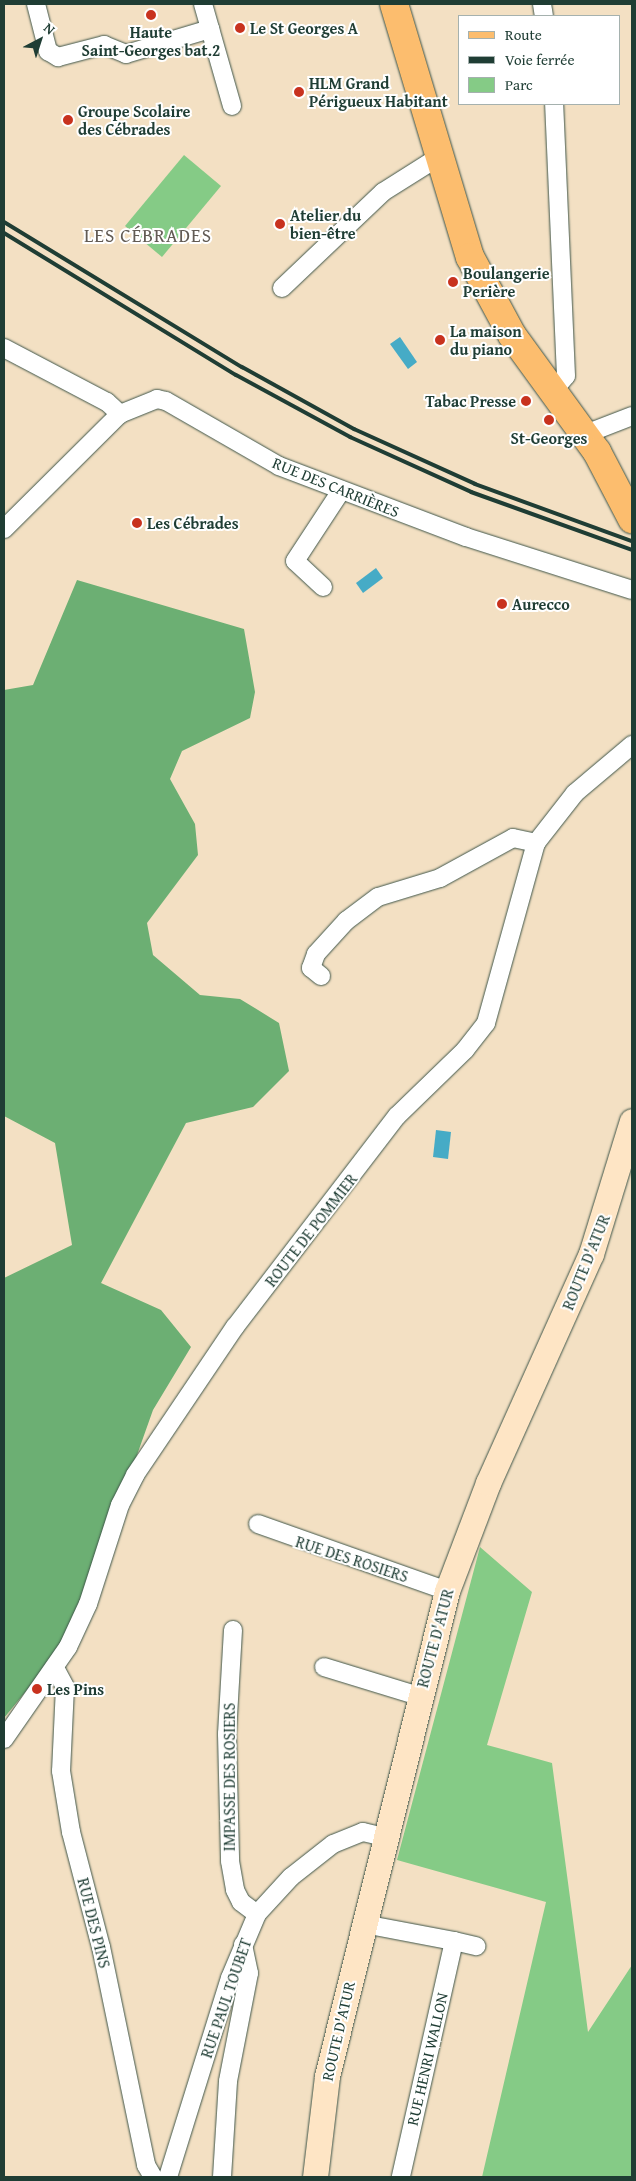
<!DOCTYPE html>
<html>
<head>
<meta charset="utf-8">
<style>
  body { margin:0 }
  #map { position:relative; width:636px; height:2181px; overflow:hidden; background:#f3e0c3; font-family:"Gentium Book Plus",serif }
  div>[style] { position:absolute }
  .green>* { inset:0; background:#85cb86 }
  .forest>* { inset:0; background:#6caf73 }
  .water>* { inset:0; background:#46abc6 }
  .roads { filter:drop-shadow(0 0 1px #3f5549) drop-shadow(0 0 1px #3f5549) }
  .street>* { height:18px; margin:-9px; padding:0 9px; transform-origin:9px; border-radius:9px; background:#fff }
  .secondary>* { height:25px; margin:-12.5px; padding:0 12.5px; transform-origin:12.5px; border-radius:12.5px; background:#fee5c5 }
  .primary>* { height:28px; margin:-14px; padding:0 14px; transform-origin:14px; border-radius:14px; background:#fcbd6e }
  .rail>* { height:4px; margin:-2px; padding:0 2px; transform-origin:2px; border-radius:2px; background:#1f3d34 }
  .dots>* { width:14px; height:14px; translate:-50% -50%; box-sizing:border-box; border:2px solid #fff; border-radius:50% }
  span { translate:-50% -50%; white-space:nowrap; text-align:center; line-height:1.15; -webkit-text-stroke:4px #fff; paint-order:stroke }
  .poi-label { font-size:16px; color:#1f3d34; font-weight:700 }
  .left { translate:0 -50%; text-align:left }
  .right { translate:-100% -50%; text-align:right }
  .street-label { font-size:16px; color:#1f3d34 }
  .quarter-label { font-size:19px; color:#625b54; letter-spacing:1px }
  .frame { position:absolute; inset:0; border:5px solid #1f3d34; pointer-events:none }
  .legend { position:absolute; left:458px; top:15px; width:162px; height:90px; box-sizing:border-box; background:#fff; border:1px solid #a5b1ae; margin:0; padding:6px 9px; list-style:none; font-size:15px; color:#1f3d34 }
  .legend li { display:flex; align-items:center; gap:10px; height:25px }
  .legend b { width:25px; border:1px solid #a5b1ae }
  .north { position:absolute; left:15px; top:15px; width:50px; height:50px; -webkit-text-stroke:4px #fff; paint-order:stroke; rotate:40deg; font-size:14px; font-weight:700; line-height:20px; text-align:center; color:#1f3d34 }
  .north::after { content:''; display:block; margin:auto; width:18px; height:22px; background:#1f3d34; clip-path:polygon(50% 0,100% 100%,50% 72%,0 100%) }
</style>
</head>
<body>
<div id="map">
  <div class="green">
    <i style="clip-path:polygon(184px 155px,221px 186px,162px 257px,125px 226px)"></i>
    <i style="clip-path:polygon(480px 1547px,532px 1592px,487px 1745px,552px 1763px,588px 2032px,632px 1965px,632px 2177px,482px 2177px,546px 1902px,397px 1860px)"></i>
  </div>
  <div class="forest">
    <i style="clip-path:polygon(77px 580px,244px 629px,255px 692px,250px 718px,182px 751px,170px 779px,195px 824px,198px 855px,147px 923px,153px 955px,200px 995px,240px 999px,279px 1023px,289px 1071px,253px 1107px,186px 1123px,101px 1283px,161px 1310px,191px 1347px,153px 1410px,89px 1590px,58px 1652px,4px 1718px,4px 1278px,72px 1245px,55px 1143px,4px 1116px,4px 690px,33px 685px)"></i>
  </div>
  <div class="water">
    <i style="clip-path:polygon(400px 337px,417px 362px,408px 369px,390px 344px)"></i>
    <i style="clip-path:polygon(376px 568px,383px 578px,363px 593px,356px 583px)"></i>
    <i style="clip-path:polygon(436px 1130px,451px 1132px,448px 1159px,433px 1157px)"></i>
  </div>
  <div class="roads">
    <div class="street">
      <i style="left:36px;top:4px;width:49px;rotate:75.7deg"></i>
      <i style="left:48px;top:51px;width:12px;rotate:31deg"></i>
      <i style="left:58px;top:57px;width:48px;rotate:-14.6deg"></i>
      <i style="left:104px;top:45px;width:24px;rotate:22deg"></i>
      <i style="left:126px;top:54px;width:88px;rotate:-16.6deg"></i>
      <i style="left:203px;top:4px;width:106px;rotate:74.1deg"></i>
      <i style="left:542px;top:4px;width:12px;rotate:81deg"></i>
      <i style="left:282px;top:288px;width:139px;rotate:-43.5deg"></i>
      <i style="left:383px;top:192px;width:64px;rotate:-32.2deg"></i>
      <i style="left:4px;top:348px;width:116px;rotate:27.7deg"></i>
      <i style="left:107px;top:402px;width:18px;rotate:43deg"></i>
      <i style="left:120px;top:414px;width:40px;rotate:-22deg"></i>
      <i style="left:157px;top:399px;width:9px;rotate:13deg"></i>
      <i style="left:166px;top:401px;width:130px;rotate:29.9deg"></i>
      <i style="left:279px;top:466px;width:200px;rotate:20.8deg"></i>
      <i style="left:466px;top:537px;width:174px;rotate:17.7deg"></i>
      <i style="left:552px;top:392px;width:21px;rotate:-49deg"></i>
      <i style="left:566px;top:376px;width:272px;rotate:-92.5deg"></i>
      <i style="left:583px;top:435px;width:53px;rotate:-21.2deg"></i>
      <i style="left:4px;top:529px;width:163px;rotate:-44.8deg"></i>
      <i style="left:323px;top:587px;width:38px;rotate:-137deg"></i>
      <i style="left:295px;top:561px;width:84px;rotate:-56.7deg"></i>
      <i style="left:321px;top:976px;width:13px;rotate:-141deg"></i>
      <i style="left:311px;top:968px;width:15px;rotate:-70deg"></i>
      <i style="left:316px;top:954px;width:45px;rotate:-47.7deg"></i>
      <i style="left:346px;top:921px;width:40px;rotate:-37deg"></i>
      <i style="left:378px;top:897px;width:65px;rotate:-17deg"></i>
      <i style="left:440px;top:878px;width:83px;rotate:-28.7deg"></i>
      <i style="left:513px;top:838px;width:24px;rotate:12deg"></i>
      <i style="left:258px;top:1524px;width:201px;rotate:19.5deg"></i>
      <i style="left:233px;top:1630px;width:104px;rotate:93.3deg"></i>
      <i style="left:227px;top:1734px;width:127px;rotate:88.6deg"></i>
      <i style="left:230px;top:1861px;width:29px;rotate:80deg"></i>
      <i style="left:235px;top:1890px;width:13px;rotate:63deg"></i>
      <i style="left:241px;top:1902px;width:20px;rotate:37deg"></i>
      <i style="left:324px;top:1667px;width:99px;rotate:17deg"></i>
      <i style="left:55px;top:1668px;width:21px;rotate:62deg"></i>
      <i style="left:65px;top:1687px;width:84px;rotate:92.7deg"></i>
      <i style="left:61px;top:1771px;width:62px;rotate:80.7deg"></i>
      <i style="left:71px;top:1832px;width:119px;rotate:75.4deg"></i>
      <i style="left:101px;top:1947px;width:223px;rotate:78.3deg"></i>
      <i style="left:146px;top:2165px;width:14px;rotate:60deg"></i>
      <i style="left:4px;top:1739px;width:112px;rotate:-55.2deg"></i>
      <i style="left:68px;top:1647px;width:47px;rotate:-65.1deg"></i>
      <i style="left:88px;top:1604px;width:104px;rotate:-72.1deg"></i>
      <i style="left:120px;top:1505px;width:34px;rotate:-63deg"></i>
      <i style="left:135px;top:1475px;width:179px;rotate:-56deg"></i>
      <i style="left:235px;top:1327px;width:266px;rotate:-52.5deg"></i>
      <i style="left:397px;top:1116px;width:95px;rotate:-44.1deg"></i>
      <i style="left:465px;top:1050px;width:34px;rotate:-52deg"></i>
      <i style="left:486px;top:1023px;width:187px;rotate:-74.5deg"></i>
      <i style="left:536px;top:843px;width:63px;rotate:-52deg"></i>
      <i style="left:575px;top:793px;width:75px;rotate:-40.1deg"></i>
      <i style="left:364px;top:1924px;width:92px;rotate:10.7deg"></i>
      <i style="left:454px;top:1941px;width:242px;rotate:102.7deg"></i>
      <i style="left:454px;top:1941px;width:23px;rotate:13deg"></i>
      <i style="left:168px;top:2177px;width:208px;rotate:-72.7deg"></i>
      <i style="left:230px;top:1978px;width:69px;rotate:-67.1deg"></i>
      <i style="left:257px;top:1914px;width:50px;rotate:-47.4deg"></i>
      <i style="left:291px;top:1877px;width:53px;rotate:-38.2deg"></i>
      <i style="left:333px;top:1844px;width:32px;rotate:-22deg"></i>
      <i style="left:363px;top:1832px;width:23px;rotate:13deg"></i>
      <i style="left:222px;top:2177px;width:96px;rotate:-86.4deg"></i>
      <i style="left:228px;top:2081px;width:110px;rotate:-79deg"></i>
      <i style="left:249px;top:1973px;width:29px;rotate:-102deg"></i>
    </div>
    <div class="secondary">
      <i style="left:315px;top:2177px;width:102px;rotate:-83.2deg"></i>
      <i style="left:327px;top:2076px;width:500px;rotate:-76.1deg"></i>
      <i style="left:447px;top:1591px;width:116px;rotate:-69.2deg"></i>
      <i style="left:488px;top:1483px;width:251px;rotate:-65.8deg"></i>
      <i style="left:591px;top:1254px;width:139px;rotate:-72.9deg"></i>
    </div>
    <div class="primary">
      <i style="left:394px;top:4px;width:264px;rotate:73.3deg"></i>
      <i style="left:470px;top:257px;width:89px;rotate:61.7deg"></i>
      <i style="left:512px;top:335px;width:145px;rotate:54deg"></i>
      <i style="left:597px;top:452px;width:76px;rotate:62.4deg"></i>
    </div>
  </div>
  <div class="rail">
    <i style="left:4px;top:222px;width:279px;rotate:31.4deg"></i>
    <i style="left:242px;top:367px;width:128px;rotate:29deg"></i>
    <i style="left:354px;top:429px;width:133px;rotate:24.4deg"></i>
    <i style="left:475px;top:484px;width:167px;rotate:20deg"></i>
    <i style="left:4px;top:233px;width:272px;rotate:31.5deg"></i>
    <i style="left:236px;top:375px;width:130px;rotate:28.5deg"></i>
    <i style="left:350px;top:437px;width:133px;rotate:24.4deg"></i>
    <i style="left:471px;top:492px;width:171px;rotate:19.8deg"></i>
  </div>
  <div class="dots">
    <i style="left:151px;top:15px;background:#c8321e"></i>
    <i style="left:240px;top:28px;background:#c8321e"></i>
    <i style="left:299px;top:92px;background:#c8321e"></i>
    <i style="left:68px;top:120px;background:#c8321e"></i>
    <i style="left:280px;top:224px;background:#c8321e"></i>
    <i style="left:453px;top:282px;background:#c8321e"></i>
    <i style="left:440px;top:340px;background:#c8321e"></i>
    <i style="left:526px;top:401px;background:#c8321e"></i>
    <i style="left:549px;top:420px;background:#c8321e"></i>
    <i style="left:137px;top:523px;background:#c8321e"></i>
    <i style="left:502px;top:604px;background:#c8321e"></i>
    <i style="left:37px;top:1689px;background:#c8321e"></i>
  </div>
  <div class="poi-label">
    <span class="left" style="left:250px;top:28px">Le St Georges A</span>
    <span style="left:151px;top:41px">Haute<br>Saint-Georges bat.2</span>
    <span class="left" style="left:309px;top:92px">HLM Grand<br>Périgueux Habitant</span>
    <span class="left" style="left:78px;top:120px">Groupe Scolaire<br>des Cébrades</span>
    <span class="left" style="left:290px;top:224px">Atelier du<br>bien-être</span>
    <span class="left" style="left:463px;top:282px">Boulangerie<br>Perière</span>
    <span class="left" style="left:450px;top:340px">La maison<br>du piano</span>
    <span class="right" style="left:516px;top:401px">Tabac Presse</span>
    <span style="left:549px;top:438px">St-Georges</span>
    <span class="left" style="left:147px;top:523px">Les Cébrades</span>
    <span class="left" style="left:512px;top:604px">Aurecco</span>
    <span class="left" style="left:47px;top:1689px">Les Pins</span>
  </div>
  <div class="street-label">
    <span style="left:336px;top:487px;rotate:22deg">RUE DES CARRIÈRES</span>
    <span style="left:311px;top:1230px;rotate:-52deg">ROUTE DE POMMIER</span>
    <span style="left:586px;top:1262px;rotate:-68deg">ROUTE D'ATUR</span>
    <span style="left:352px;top:1559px;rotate:18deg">RUE DES ROSIERS</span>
    <span style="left:435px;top:1638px;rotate:-75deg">ROUTE D'ATUR</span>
    <span style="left:229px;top:1777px;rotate:-90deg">IMPASSE DES ROSIERS</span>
    <span style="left:94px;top:1923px;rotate:76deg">RUE DES PINS</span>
    <span style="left:226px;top:1998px;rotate:-71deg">RUE PAUL TOUBET</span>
    <span style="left:338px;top:2031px;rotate:-77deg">ROUTE D'ATUR</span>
    <span style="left:427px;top:2059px;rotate:-77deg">RUE HENRI WALLON</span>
  </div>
  <div class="quarter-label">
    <span style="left:148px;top:236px">LES CÉBRADES</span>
  </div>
  <div class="frame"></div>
  <ul class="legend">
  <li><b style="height:6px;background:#fcbd6e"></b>Route</li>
  <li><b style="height:6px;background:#1f3d34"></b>Voie ferrée</li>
  <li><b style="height:14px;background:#85cb86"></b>Parc</li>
  </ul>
  <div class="north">N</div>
</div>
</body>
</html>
